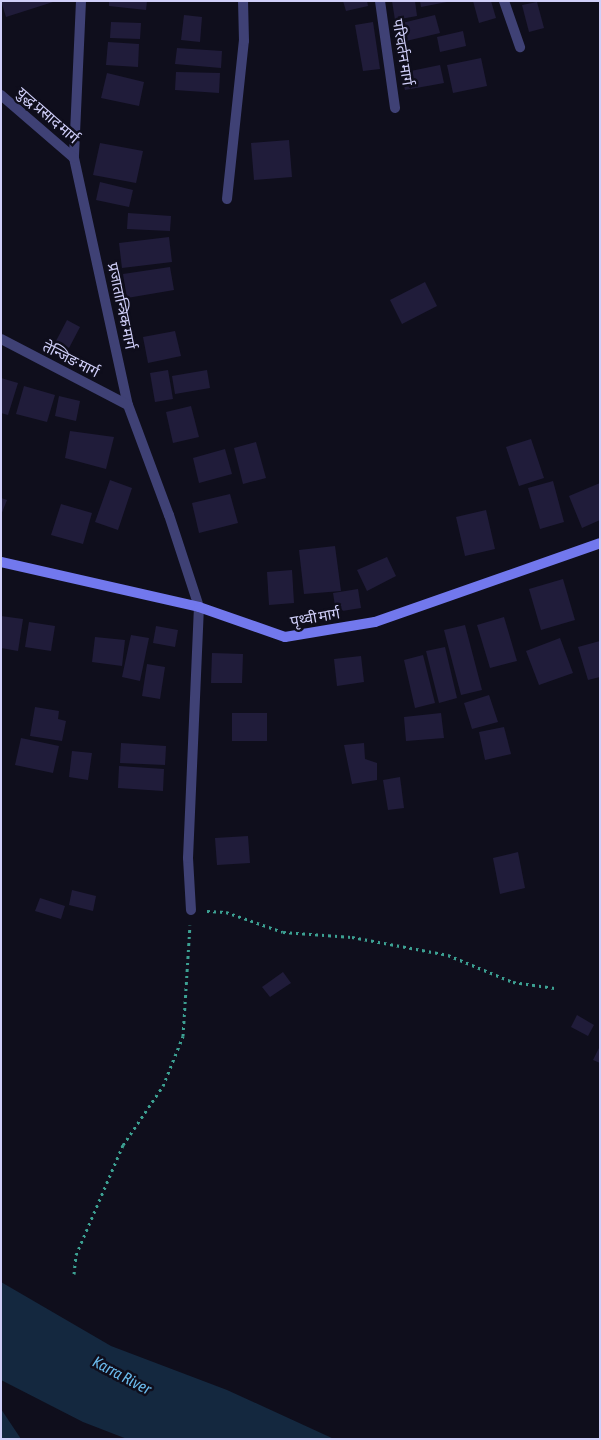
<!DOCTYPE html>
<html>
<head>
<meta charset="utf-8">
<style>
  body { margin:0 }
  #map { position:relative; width:601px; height:1440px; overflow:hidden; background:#0f0e1c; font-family:"Asap Condensed","Noto Sans Devanagari",sans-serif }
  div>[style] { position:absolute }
  .water>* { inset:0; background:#14283f }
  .building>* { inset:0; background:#201c3a }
  .path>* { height:3px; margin-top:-1.5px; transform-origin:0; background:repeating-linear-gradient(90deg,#3ca092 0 2.5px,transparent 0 6.5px) }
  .lane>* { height:10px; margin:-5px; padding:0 5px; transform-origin:5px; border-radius:5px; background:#3f4175 }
  .street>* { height:10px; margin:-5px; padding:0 5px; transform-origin:5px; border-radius:5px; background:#3f4175 }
  .secondary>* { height:10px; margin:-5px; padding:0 5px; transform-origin:5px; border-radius:5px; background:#7278ed }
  span { translate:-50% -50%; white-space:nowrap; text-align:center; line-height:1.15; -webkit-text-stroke:5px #0f0e1c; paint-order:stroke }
  .street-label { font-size:15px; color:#d0cff9 }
  .water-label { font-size:16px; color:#6abaec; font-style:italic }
  .frame { position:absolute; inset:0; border:2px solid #d0cff9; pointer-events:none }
</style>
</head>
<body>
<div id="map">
  <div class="water">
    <i style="clip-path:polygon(1px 1282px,111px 1346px,227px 1390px,334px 1439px,127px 1439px,83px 1422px,1px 1380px)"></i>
    <i style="clip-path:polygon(1px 1409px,21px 1439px,1px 1439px)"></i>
  </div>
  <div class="building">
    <i style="clip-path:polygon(1px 1px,53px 1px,53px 2px,6px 17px)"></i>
    <i style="clip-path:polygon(109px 1px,147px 1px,146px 10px,109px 6px)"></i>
    <i style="clip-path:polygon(343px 1px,367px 1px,368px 6px,346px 11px)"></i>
    <i style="clip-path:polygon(392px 1px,415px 1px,417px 16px,395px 20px)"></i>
    <i style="clip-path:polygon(420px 1px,447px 1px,447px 2px,421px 7px)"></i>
    <i style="clip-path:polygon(473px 1px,491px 1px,496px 18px,479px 23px)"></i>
    <i style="clip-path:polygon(537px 2px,544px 28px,529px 32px,522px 5px)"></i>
    <i style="clip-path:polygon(184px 15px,202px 17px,200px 42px,181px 40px)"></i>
    <i style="clip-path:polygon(435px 15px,440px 33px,406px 41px,402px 23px)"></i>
    <i style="clip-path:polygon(111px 22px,141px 23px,140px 39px,110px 38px)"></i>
    <i style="clip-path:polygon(373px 22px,380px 69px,363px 71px,355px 25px)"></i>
    <i style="clip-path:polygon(463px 31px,466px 46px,440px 52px,437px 37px)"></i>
    <i style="clip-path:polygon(108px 42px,139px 44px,138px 67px,106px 65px)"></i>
    <i style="clip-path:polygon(177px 48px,222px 51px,221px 68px,175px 64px)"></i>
    <i style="clip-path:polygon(481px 58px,487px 86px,453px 93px,447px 65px)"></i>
    <i style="clip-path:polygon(440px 65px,444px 83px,405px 90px,401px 73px)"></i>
    <i style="clip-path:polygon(176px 72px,220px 73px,219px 93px,175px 90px)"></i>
    <i style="clip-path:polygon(107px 73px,144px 82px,139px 106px,101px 98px)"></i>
    <i style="clip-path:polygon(289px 140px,292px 177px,254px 180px,251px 143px)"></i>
    <i style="clip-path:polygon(100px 143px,143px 151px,136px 183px,93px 175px)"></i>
    <i style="clip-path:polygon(100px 182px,133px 190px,129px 207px,96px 200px)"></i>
    <i style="clip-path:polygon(128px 213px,171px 216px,170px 231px,127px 229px)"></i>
    <i style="clip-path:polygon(169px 237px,172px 262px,122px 268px,119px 243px)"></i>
    <i style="clip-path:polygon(170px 267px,174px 290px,127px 298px,123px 274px)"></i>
    <i style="clip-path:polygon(425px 282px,437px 306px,402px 324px,390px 300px)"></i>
    <i style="clip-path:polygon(67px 320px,80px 327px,69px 348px,56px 341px)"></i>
    <i style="clip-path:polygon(175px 331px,181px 356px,148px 363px,143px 337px)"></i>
    <i style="clip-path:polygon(168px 370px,173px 399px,155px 402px,150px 373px)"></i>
    <i style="clip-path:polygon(207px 370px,210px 388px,175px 394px,172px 376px)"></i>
    <i style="clip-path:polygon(1px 378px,18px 383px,8px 415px,1px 413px)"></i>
    <i style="clip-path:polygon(24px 386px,55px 395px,47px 422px,16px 414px)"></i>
    <i style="clip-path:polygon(59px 396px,80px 401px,76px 421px,55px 416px)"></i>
    <i style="clip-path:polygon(191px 406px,199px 437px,173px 443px,166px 412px)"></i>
    <i style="clip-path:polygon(70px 431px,114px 437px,106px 469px,65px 458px)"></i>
    <i style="clip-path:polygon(531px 439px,544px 478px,519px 486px,506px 447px)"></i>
    <i style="clip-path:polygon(256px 442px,266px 478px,243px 484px,234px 448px)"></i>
    <i style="clip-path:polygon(225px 449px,232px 474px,199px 483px,193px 458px)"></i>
    <i style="clip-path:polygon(110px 480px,132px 488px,118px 530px,95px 522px)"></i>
    <i style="clip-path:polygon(553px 481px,564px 522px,540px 529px,528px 488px)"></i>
    <i style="clip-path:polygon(600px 483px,600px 520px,582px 528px,569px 496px)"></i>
    <i style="clip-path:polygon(230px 494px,238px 523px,199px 533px,192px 503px)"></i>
    <i style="clip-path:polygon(1px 498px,7px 500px,1px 515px)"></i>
    <i style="clip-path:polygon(61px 504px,92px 513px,83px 544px,51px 535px)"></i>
    <i style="clip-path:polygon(486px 510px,495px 549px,465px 556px,456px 517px)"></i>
    <i style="clip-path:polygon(335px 546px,341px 591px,304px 594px,299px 550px)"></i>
    <i style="clip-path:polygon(387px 557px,396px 576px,367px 591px,357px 570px)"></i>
    <i style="clip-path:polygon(292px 570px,294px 603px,269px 605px,267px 572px)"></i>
    <i style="clip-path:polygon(563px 579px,575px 620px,541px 630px,529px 589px)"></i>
    <i style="clip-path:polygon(358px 589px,361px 608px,336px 612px,333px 593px)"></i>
    <i style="clip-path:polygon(1px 616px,23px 619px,18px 651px,1px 648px)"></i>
    <i style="clip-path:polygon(504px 617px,517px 661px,490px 668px,477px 625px)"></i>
    <i style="clip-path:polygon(29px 622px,55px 626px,51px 651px,25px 647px)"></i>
    <i style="clip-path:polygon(465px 625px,482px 690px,461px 695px,444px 630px)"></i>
    <i style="clip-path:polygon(156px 626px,178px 630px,175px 647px,153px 643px)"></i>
    <i style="clip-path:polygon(131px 635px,149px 638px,140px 681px,122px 677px)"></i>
    <i style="clip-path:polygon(95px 637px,125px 640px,122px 666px,92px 662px)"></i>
    <i style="clip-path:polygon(560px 638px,573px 673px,539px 685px,526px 651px)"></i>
    <i style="clip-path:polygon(600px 641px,600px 677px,588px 680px,578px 647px)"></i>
    <i style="clip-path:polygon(445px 647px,457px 698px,439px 703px,426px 651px)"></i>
    <i style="clip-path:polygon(212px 653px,243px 654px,242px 683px,211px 683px)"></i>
    <i style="clip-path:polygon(423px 655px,435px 703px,415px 708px,404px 660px)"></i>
    <i style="clip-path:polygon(361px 656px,364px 682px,337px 686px,334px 659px)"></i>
    <i style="clip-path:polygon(147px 664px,165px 667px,160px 699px,142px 696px)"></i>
    <i style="clip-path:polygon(489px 695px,498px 722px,472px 729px,464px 703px)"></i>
    <i style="clip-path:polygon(35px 707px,59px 711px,58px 719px,66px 721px,62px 741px,30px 736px)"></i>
    <i style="clip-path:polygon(232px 713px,267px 713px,267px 741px,232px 741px)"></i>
    <i style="clip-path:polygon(441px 713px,444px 738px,406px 741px,404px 717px)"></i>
    <i style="clip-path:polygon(504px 727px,511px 754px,485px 760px,479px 732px)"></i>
    <i style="clip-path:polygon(21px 738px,59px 746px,53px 773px,15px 765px)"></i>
    <i style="clip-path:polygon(121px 743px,166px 746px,165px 765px,120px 763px)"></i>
    <i style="clip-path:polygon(364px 743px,365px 759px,377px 763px,377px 780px,352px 784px,344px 745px)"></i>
    <i style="clip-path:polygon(72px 751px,92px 753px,88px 780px,69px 777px)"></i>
    <i style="clip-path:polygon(119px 766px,164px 769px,163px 791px,118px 788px)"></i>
    <i style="clip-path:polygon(400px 777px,404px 808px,388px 810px,383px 780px)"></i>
    <i style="clip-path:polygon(248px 836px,250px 863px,217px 865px,215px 838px)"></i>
    <i style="clip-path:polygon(518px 852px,525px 888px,500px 894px,493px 858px)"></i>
    <i style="clip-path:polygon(72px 890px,96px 896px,93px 911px,69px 905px)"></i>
    <i style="clip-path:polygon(40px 898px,65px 906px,61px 919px,35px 911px)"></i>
    <i style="clip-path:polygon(283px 972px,291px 983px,270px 997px,262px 987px)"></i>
    <i style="clip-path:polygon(577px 1015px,594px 1025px,588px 1036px,571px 1027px)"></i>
    <i style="clip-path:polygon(600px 1046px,600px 1063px,593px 1060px)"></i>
  </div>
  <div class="path">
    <i style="left:207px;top:911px;width:19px;rotate:3deg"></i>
    <i style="left:226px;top:912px;width:60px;rotate:19.3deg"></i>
    <i style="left:283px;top:932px;width:69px;rotate:4.1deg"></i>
    <i style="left:352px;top:937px;width:98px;rotate:10.6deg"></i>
    <i style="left:448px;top:955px;width:70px;rotate:22.6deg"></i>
    <i style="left:513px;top:982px;width:42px;rotate:8.1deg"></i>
    <i style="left:74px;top:1274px;width:19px;rotate:-84deg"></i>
    <i style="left:76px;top:1255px;width:120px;rotate:-66.9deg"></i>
    <i style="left:123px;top:1145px;width:71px;rotate:-55.9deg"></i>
    <i style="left:163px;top:1086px;width:54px;rotate:-68.2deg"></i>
    <i style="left:183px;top:1036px;width:111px;rotate:-86.4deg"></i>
  </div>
  <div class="lane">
    <i style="left:227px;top:199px;width:159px;rotate:-83.9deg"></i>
    <i style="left:244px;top:41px;width:40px;rotate:-91.4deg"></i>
    <i style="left:191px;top:910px;width:52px;rotate:-93.3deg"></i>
    <i style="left:188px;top:858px;width:251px;rotate:-87.5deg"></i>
  </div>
  <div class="street">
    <i style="left:81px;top:1px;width:157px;rotate:92.6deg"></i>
    <i style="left:74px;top:158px;width:253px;rotate:77.7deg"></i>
    <i style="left:128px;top:405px;width:117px;rotate:69.6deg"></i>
    <i style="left:169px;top:515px;width:97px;rotate:71.9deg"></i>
    <i style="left:380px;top:1px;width:108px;rotate:82deg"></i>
    <i style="left:504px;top:1px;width:49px;rotate:70.8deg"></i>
    <i style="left:1px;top:95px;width:96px;rotate:40.8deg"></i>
    <i style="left:1px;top:339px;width:143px;rotate:27.5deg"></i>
  </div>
  <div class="secondary">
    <i style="left:1px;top:562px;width:203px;rotate:12.8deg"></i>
    <i style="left:199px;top:607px;width:91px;rotate:19.2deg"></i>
    <i style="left:285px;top:637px;width:91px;rotate:-9.5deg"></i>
    <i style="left:375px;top:622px;width:238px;rotate:-19.3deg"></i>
  </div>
  <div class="street-label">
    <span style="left:403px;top:52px;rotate:81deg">परिवर्तन मार्ग</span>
    <span style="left:48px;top:115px;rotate:41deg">युद्ध प्रसाद मार्ग</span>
    <span style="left:122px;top:306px;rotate:78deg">प्रजातान्त्रिक मार्ग</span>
    <span style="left:71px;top:359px;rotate:27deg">तेन्जिङ मार्ग</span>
    <span style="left:315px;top:617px;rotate:-10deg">पृथ्वी मार्ग</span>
  </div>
  <div class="water-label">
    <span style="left:122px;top:1375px;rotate:28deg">Karra River</span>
  </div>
  <div class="frame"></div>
</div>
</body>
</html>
